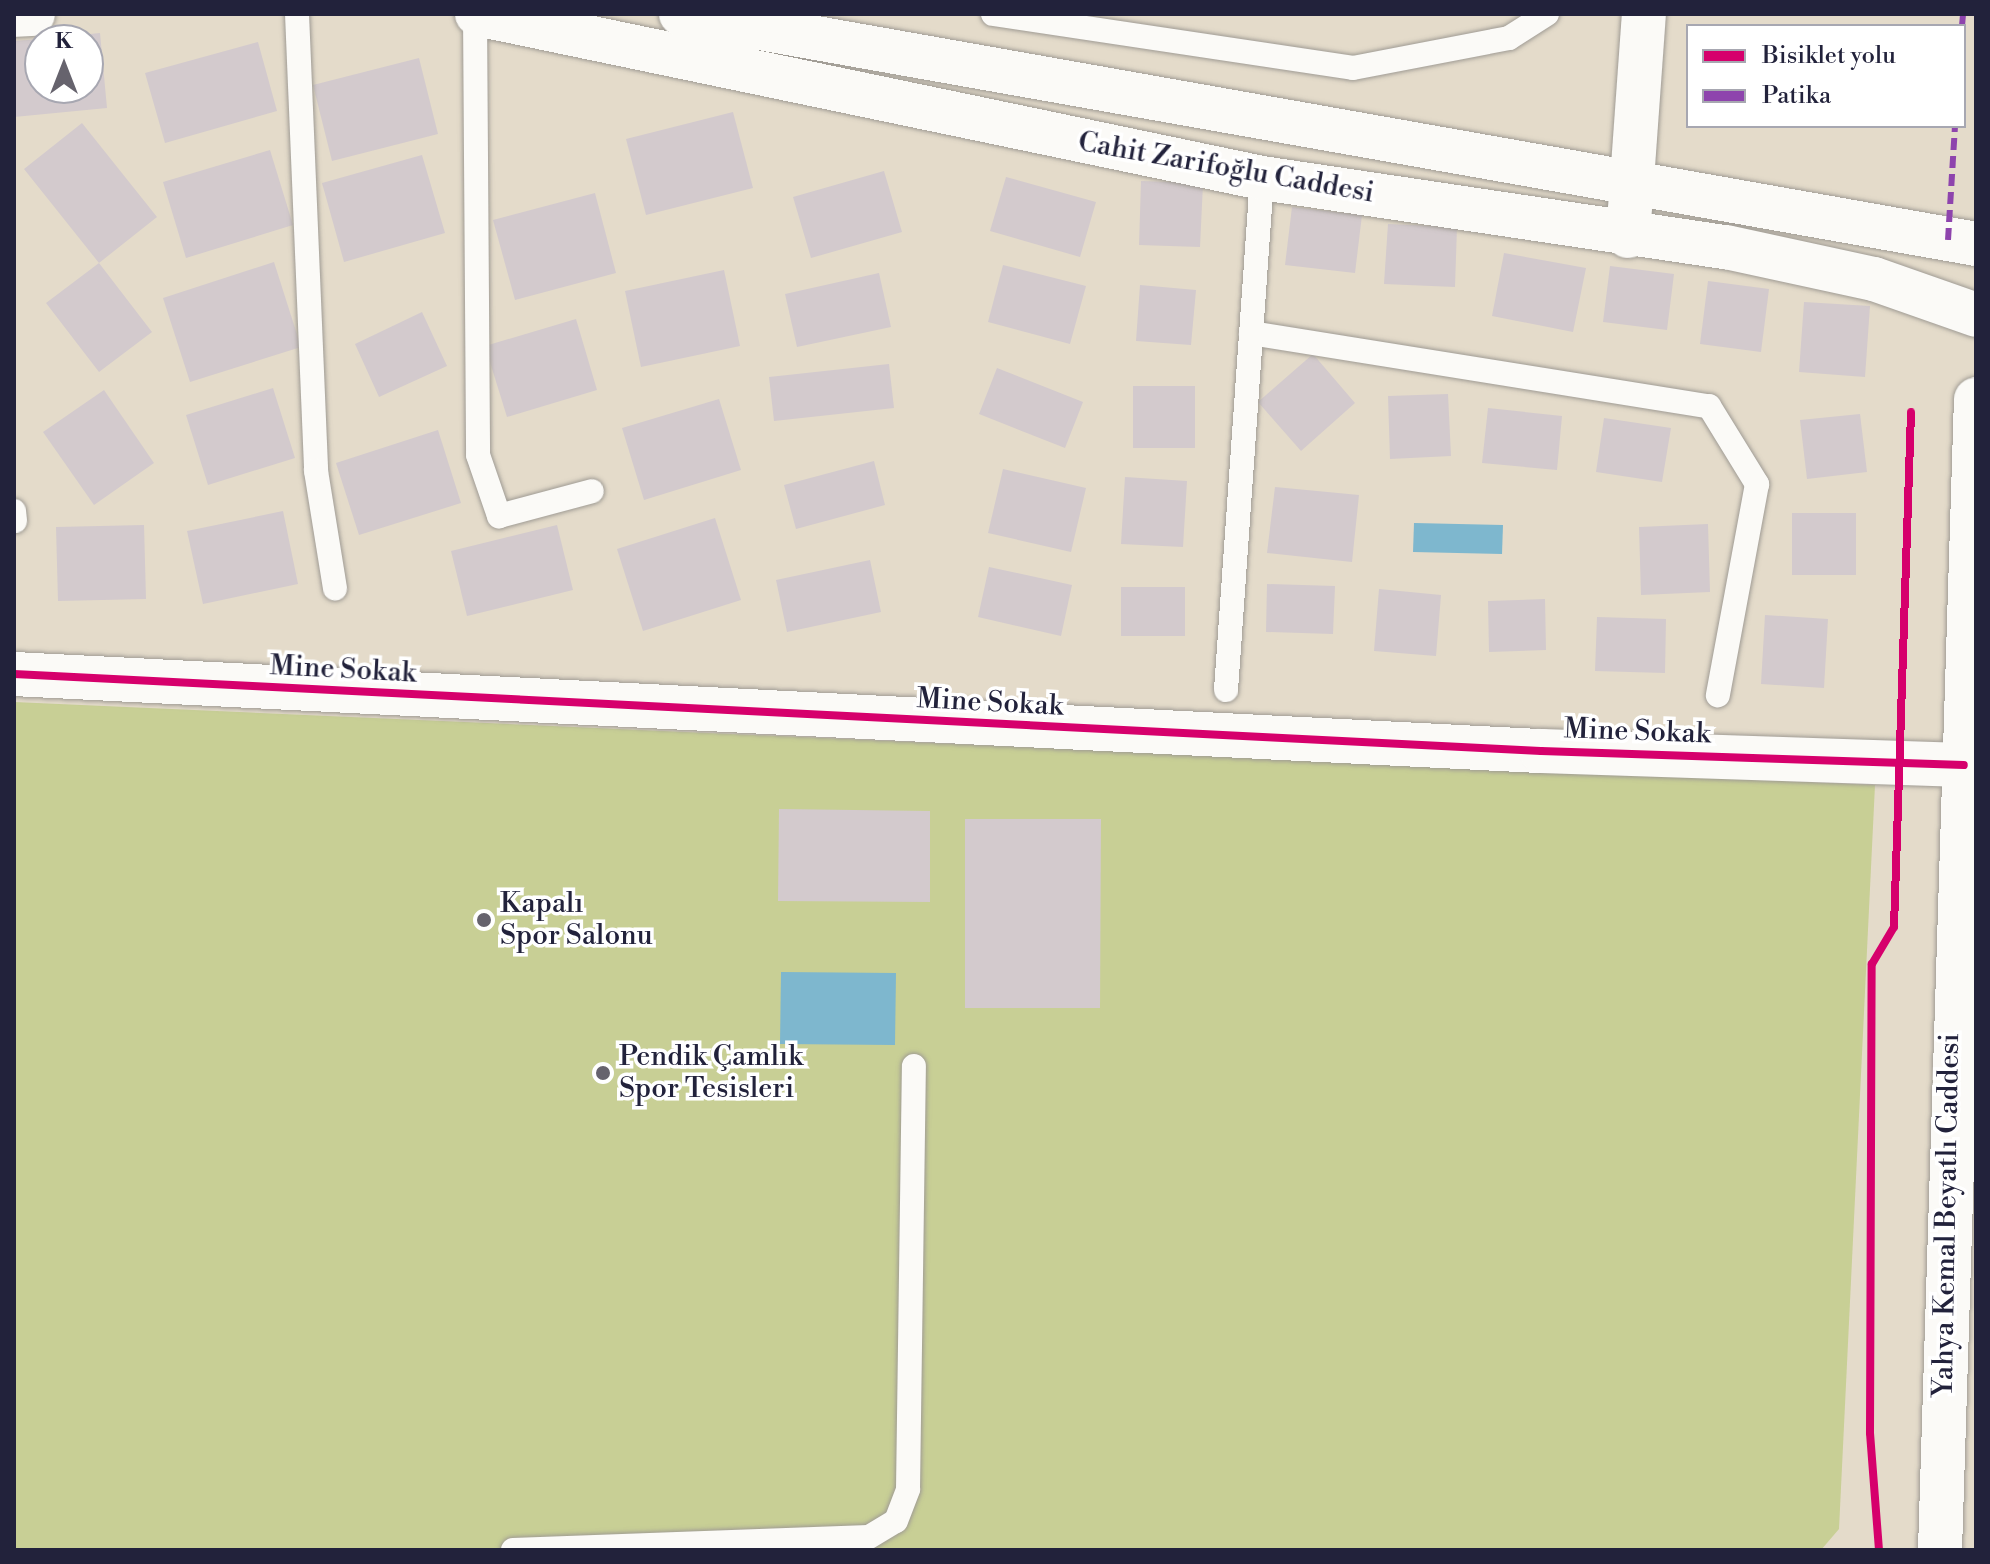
<!DOCTYPE html>
<html>
<head>
<meta charset="utf-8">
<style>
  body { margin:0 }
  #map { position:relative; width:1990px; height:1564px; overflow:hidden; background:#e4dbca; font-family:"Libre Bodoni",serif }
  div>[style] { position:absolute }
  .green>* { inset:0; background:#c8cf95 }
  .water>* { inset:0; background:#7eb7ce }
  .building>* { inset:0; background:#d3cacd }
  .roads { filter:drop-shadow(0 0 2px #9f9b94) drop-shadow(0 0 2px #9f9b94) }
  .lane>* { height:24px; margin:-12px; padding:0 12px; transform-origin:12px; border-radius:12px; background:#fbfaf7 }
  .street>* { height:44px; margin:-22px; padding:0 22px; transform-origin:22px; border-radius:22px; background:#fbfaf7 }
  .secondary>* { height:44px; margin:-22px; padding:0 22px; transform-origin:22px; border-radius:22px; background:#fbfaf7 }
  .primary>* { height:44px; margin:-22px; padding:0 22px; transform-origin:22px; border-radius:22px; background:#fbfaf7 }
  .quiet>* { height:6px; margin-top:-3px; transform-origin:0; background:repeating-linear-gradient(90deg,#8e44ad 0 12px,transparent 0 18px) }
  .cycleway>* { height:8px; margin:-4px; padding:0 4px; transform-origin:4px; border-radius:4px; background:#d6006c }
  .dots>* { width:22px; height:22px; translate:-50% -50%; box-sizing:border-box; border:4px solid #fff; border-radius:50% }
  span { translate:-50% -50%; white-space:nowrap; text-align:center; line-height:1.15; -webkit-text-stroke:7px #fff; paint-order:stroke }
  .street-label { font-size:28px; color:#22223b }
  .poi-label { font-size:28px; color:#22223b }
  .left { translate:0 -50%; text-align:left }
  .frame { position:absolute; inset:0; border:16px solid #22223b; pointer-events:none }
  .legend { position:absolute; left:1686px; top:24px; width:280px; height:104px; box-sizing:border-box; background:#fff; border:2px solid #a7a7b1; margin:0; padding:10px 14px; list-style:none; font-size:24px; color:#22223b }
  .legend li { display:flex; align-items:center; gap:16px; height:40px }
  .legend b { width:40px; border:2px solid #a7a7b1 }
  .north { position:absolute; left:24px; top:24px; width:80px; height:80px; box-sizing:border-box; background:#fff; border:2px solid #a7a7b1; border-radius:50%; rotate:0deg; font-size:22px; font-weight:700; line-height:32px; text-align:center; color:#22223b }
  .north::after { content:''; display:block; margin:auto; width:28px; height:36px; background:#66636d; clip-path:polygon(50% 0,100% 100%,50% 72%,0 100%) }
</style>
</head>
<body>
<div id="map">
  <div class="green">
    <i style="clip-path:polygon(14px 702px,1875px 785px,1839px 1529px,1821px 1550px,14px 1550px)"></i>
  </div>
  <div class="water">
    <i style="clip-path:polygon(1414px 523px,1503px 525px,1502px 554px,1413px 552px)"></i>
    <i style="clip-path:polygon(781px 972px,896px 973px,895px 1045px,780px 1044px)"></i>
  </div>
  <div class="building">
    <i style="clip-path:polygon(100px 33px,107px 108px,14px 117px,14px 41px,40px 39px,40px 88px,88px 88px,88px 40px,49px 38px)"></i>
    <i style="clip-path:polygon(258px 42px,277px 111px,165px 143px,145px 73px)"></i>
    <i style="clip-path:polygon(419px 58px,438px 134px,332px 161px,313px 85px)"></i>
    <i style="clip-path:polygon(733px 112px,753px 188px,646px 215px,626px 139px)"></i>
    <i style="clip-path:polygon(82px 123px,157px 217px,99px 263px,152px 332px,99px 372px,46px 303px,99px 263px,24px 169px)"></i>
    <i style="clip-path:polygon(270px 150px,293px 225px,186px 258px,163px 182px)"></i>
    <i style="clip-path:polygon(422px 155px,445px 233px,344px 262px,322px 183px)"></i>
    <i style="clip-path:polygon(884px 171px,902px 232px,811px 258px,793px 197px)"></i>
    <i style="clip-path:polygon(1006px 177px,1096px 202px,1080px 257px,990px 231px)"></i>
    <i style="clip-path:polygon(1141px 181px,1203px 183px,1200px 247px,1139px 245px)"></i>
    <i style="clip-path:polygon(595px 193px,616px 273px,515px 300px,493px 220px)"></i>
    <i style="clip-path:polygon(1292px 207px,1362px 215px,1355px 273px,1285px 265px)"></i>
    <i style="clip-path:polygon(1388px 224px,1457px 227px,1455px 287px,1384px 284px)"></i>
    <i style="clip-path:polygon(1504px 253px,1586px 268px,1573px 332px,1492px 316px)"></i>
    <i style="clip-path:polygon(274px 262px,301px 347px,190px 382px,163px 298px)"></i>
    <i style="clip-path:polygon(1003px 265px,1086px 286px,1070px 344px,988px 322px)"></i>
    <i style="clip-path:polygon(1610px 266px,1674px 274px,1667px 330px,1603px 322px)"></i>
    <i style="clip-path:polygon(724px 270px,740px 346px,641px 367px,625px 291px)"></i>
    <i style="clip-path:polygon(879px 273px,891px 327px,797px 347px,785px 294px)"></i>
    <i style="clip-path:polygon(1708px 281px,1769px 289px,1761px 352px,1700px 344px)"></i>
    <i style="clip-path:polygon(1140px 285px,1196px 290px,1191px 345px,1136px 341px)"></i>
    <i style="clip-path:polygon(1804px 302px,1870px 306px,1865px 377px,1799px 372px)"></i>
    <i style="clip-path:polygon(422px 312px,447px 366px,379px 397px,355px 344px)"></i>
    <i style="clip-path:polygon(576px 319px,597px 390px,507px 417px,485px 346px)"></i>
    <i style="clip-path:polygon(1313px 354px,1355px 403px,1301px 451px,1258px 402px)"></i>
    <i style="clip-path:polygon(889px 364px,894px 408px,774px 421px,769px 377px)"></i>
    <i style="clip-path:polygon(997px 368px,1083px 402px,1065px 448px,979px 414px)"></i>
    <i style="clip-path:polygon(1133px 386px,1195px 386px,1195px 448px,1133px 448px)"></i>
    <i style="clip-path:polygon(273px 388px,295px 458px,208px 485px,186px 415px)"></i>
    <i style="clip-path:polygon(104px 390px,154px 463px,94px 505px,43px 432px)"></i>
    <i style="clip-path:polygon(1448px 394px,1451px 456px,1390px 459px,1388px 396px)"></i>
    <i style="clip-path:polygon(719px 399px,741px 470px,644px 500px,622px 428px)"></i>
    <i style="clip-path:polygon(1488px 408px,1562px 416px,1557px 470px,1482px 463px)"></i>
    <i style="clip-path:polygon(1860px 414px,1867px 472px,1807px 479px,1800px 420px)"></i>
    <i style="clip-path:polygon(1604px 418px,1671px 428px,1662px 482px,1596px 472px)"></i>
    <i style="clip-path:polygon(438px 430px,461px 503px,359px 535px,336px 463px)"></i>
    <i style="clip-path:polygon(874px 461px,885px 505px,796px 529px,784px 485px)"></i>
    <i style="clip-path:polygon(1003px 469px,1086px 488px,1071px 552px,988px 533px)"></i>
    <i style="clip-path:polygon(1125px 477px,1187px 481px,1183px 547px,1121px 544px)"></i>
    <i style="clip-path:polygon(1275px 487px,1359px 495px,1352px 562px,1267px 553px)"></i>
    <i style="clip-path:polygon(283px 511px,298px 584px,203px 604px,187px 531px)"></i>
    <i style="clip-path:polygon(1792px 513px,1856px 513px,1856px 575px,1792px 575px)"></i>
    <i style="clip-path:polygon(715px 518px,741px 600px,643px 631px,617px 549px)"></i>
    <i style="clip-path:polygon(1708px 524px,1710px 592px,1641px 595px,1639px 527px)"></i>
    <i style="clip-path:polygon(144px 525px,146px 599px,58px 601px,56px 527px)"></i>
    <i style="clip-path:polygon(557px 525px,573px 590px,467px 616px,451px 551px)"></i>
    <i style="clip-path:polygon(870px 560px,881px 612px,787px 632px,776px 580px)"></i>
    <i style="clip-path:polygon(989px 567px,1072px 585px,1061px 636px,978px 617px)"></i>
    <i style="clip-path:polygon(1267px 584px,1335px 586px,1333px 634px,1266px 632px)"></i>
    <i style="clip-path:polygon(1121px 587px,1185px 587px,1185px 636px,1121px 636px)"></i>
    <i style="clip-path:polygon(1379px 589px,1441px 595px,1436px 656px,1374px 651px)"></i>
    <i style="clip-path:polygon(1545px 599px,1546px 650px,1489px 652px,1488px 601px)"></i>
    <i style="clip-path:polygon(1765px 615px,1828px 619px,1824px 688px,1761px 684px)"></i>
    <i style="clip-path:polygon(1597px 617px,1666px 619px,1665px 673px,1595px 671px)"></i>
    <i style="clip-path:polygon(779px 809px,930px 811px,930px 902px,778px 901px)"></i>
    <i style="clip-path:polygon(965px 819px,1101px 819px,1100px 1008px,965px 1008px)"></i>
  </div>
  <div class="roads">
    <div class="lane">
      <i style="left:297px;top:14px;width:457px;rotate:87.6deg"></i>
      <i style="left:316px;top:471px;width:119px;rotate:80.8deg"></i>
      <i style="left:475px;top:14px;width:441px;rotate:89.6deg"></i>
      <i style="left:478px;top:455px;width:65px;rotate:71deg"></i>
      <i style="left:499px;top:516px;width:96px;rotate:-15deg"></i>
      <i style="left:993px;top:14px;width:364px;rotate:8.5deg"></i>
      <i style="left:1353px;top:68px;width:159px;rotate:-10.9deg"></i>
      <i style="left:1509px;top:38px;width:45px;rotate:-32.3deg"></i>
      <i style="left:1251px;top:333px;width:464px;rotate:9.1deg"></i>
      <i style="left:1709px;top:406px;width:92px;rotate:58.4deg"></i>
      <i style="left:1757px;top:484px;width:215px;rotate:100.5deg"></i>
      <i style="left:14px;top:511px;width:10px;rotate:84deg"></i>
      <i style="left:1226px;top:690px;width:513px;rotate:-85.98deg"></i>
      <i style="left:513px;top:1550px;width:356px;rotate:-2.1deg"></i>
      <i style="left:869px;top:1537px;width:31px;rotate:-31deg"></i>
      <i style="left:896px;top:1521px;width:34px;rotate:-69deg"></i>
      <i style="left:908px;top:1489px;width:423px;rotate:-89.2deg"></i>
    </div>
    <div class="street">
      <i style="left:1628px;top:236px;width:223px;rotate:-85.9deg"></i>
      <i style="left:14px;top:674px;width:1529px;rotate:2.89deg"></i>
      <i style="left:1541px;top:751px;width:423px;rotate:1.9deg"></i>
    </div>
    <div class="secondary">
      <i style="left:477px;top:14px;width:802px;rotate:11.8deg"></i>
      <i style="left:1262px;top:178px;width:469px;rotate:8.5deg"></i>
      <i style="left:1726px;top:247px;width:151px;rotate:12.2deg"></i>
      <i style="left:1874px;top:279px;width:108px;rotate:19.4deg"></i>
      <i style="left:681px;top:14px;width:1315px;rotate:10.07deg"></i>
      <i style="left:14px;top:15px;width:19px;rotate:-3deg"></i>
    </div>
    <div class="primary">
      <i style="left:1940px;top:1550px;width:1151px;rotate:-88.21deg"></i>
    </div>
  </div>
  <div class="quiet">
    <i style="left:1962px;top:26px;width:12px;rotate:-85deg"></i>
    <i style="left:1948px;top:240px;width:114px;rotate:-86.5deg"></i>
  </div>
  <div class="cycleway">
    <i style="left:14px;top:674px;width:1529px;rotate:2.89deg"></i>
    <i style="left:1541px;top:751px;width:423px;rotate:1.9deg"></i>
    <i style="left:1879px;top:1550px;width:117px;rotate:-94.4deg"></i>
    <i style="left:1870px;top:1433px;width:469px;rotate:-89.8deg"></i>
    <i style="left:1872px;top:964px;width:43px;rotate:-59.3deg"></i>
    <i style="left:1894px;top:927px;width:515px;rotate:-88.11deg"></i>
  </div>
  <div class="dots">
    <i style="left:484px;top:920px;background:#66636d"></i>
    <i style="left:603px;top:1073px;background:#66636d"></i>
  </div>
  <div class="street-label">
    <span style="left:1226px;top:168px;rotate:10deg">Cahit Zarifoğlu Caddesi</span>
    <span style="left:343px;top:670px;rotate:3deg">Mine Sokak</span>
    <span style="left:990px;top:703px;rotate:3deg">Mine Sokak</span>
    <span style="left:1637px;top:732px;rotate:2deg">Mine Sokak</span>
    <span style="left:1947px;top:1215px;rotate:-89deg">Yahya Kemal Beyatlı Caddesi</span>
  </div>
  <div class="poi-label">
    <span class="left" style="left:500px;top:920px">Kapalı<br>Spor Salonu</span>
    <span class="left" style="left:619px;top:1073px">Pendik Çamlık<br>Spor Tesisleri</span>
  </div>
  <div class="frame"></div>
  <ul class="legend">
  <li><b style="height:10px;background:#d6006c"></b>Bisiklet yolu</li>
  <li><b style="height:10px;background:#8e44ad"></b>Patika</li>
  </ul>
  <div class="north">K</div>
</div>
</body>
</html>
